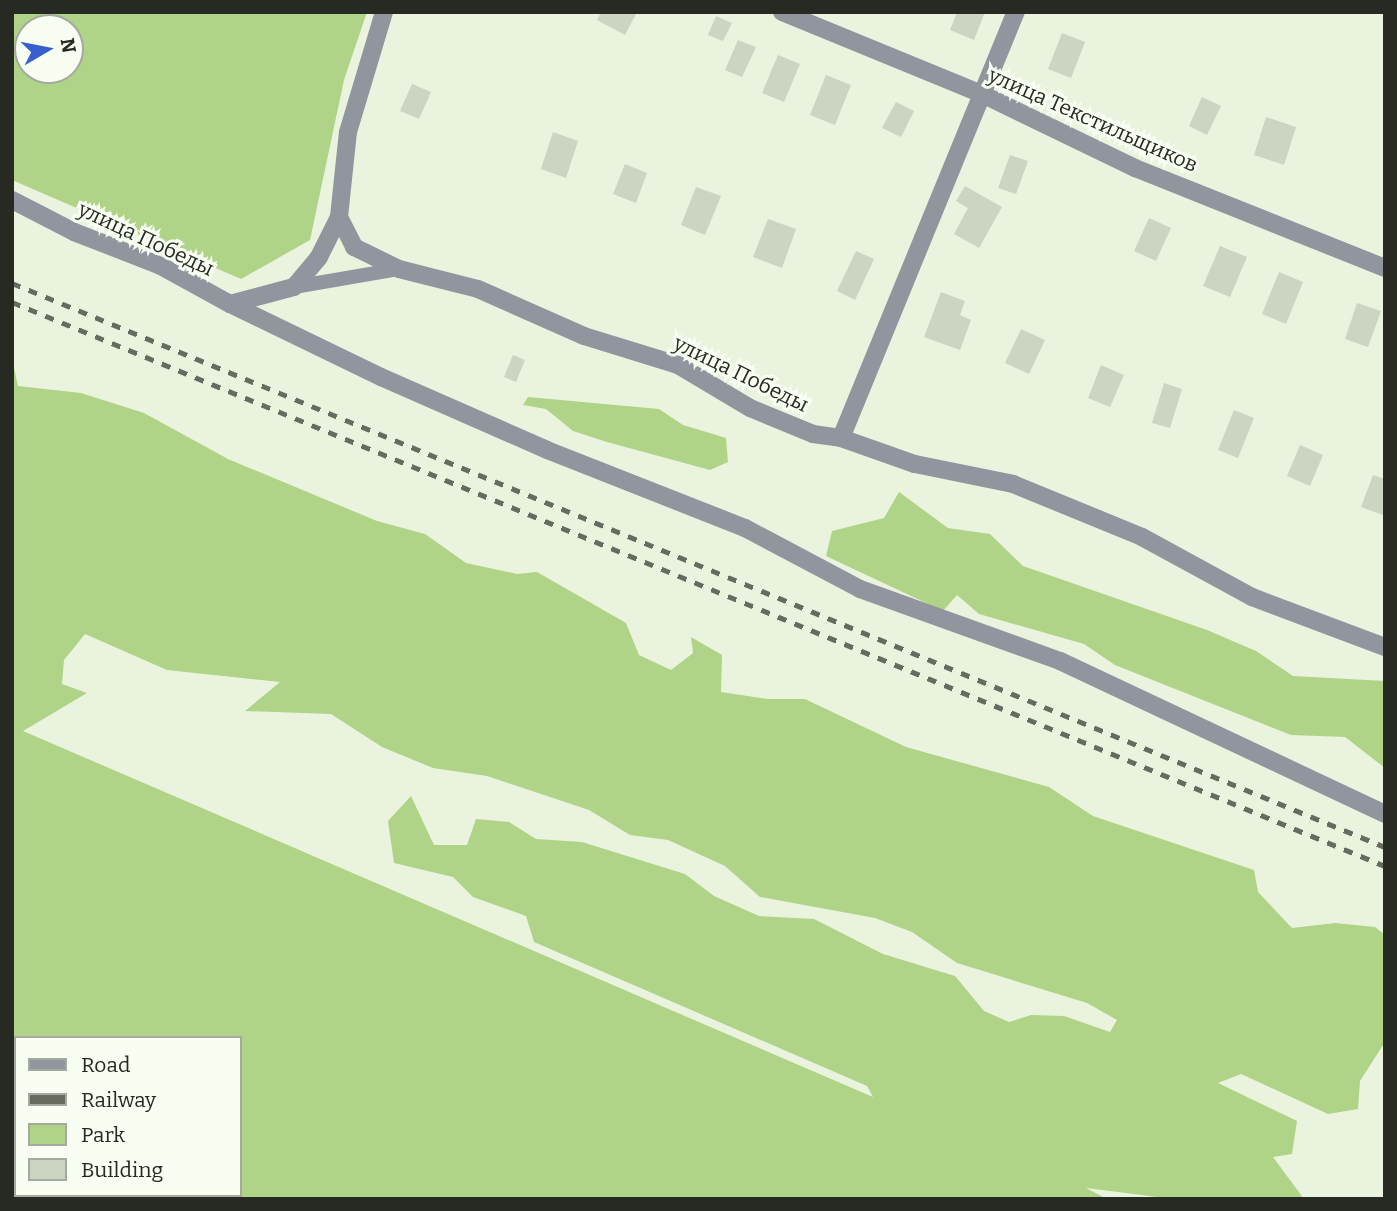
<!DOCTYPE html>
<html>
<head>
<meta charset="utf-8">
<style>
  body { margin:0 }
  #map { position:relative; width:1397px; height:1211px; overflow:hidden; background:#e9f3de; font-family:Bitter,serif }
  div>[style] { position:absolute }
  .green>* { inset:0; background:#b0d487 }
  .building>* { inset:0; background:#cbd5c1 }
  .lane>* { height:14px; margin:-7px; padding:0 7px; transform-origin:7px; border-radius:7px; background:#91959e }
  .street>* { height:18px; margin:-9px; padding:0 9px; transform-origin:9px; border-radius:9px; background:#91959e }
  .rail>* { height:5px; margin-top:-2.5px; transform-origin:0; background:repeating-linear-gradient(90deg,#656b5f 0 9px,transparent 0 18px) }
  span { translate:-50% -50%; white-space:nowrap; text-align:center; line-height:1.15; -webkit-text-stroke:6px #f8fff2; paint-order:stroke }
  .street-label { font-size:21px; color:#262a22 }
  .frame { position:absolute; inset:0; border:14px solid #262a22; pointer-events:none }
  .legend { position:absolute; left:14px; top:1036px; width:228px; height:161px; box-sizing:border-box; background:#f8fff2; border:2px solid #a4aa9f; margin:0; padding:9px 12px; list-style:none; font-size:21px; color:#262a22 }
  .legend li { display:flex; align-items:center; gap:14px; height:35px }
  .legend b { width:35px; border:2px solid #a4aa9f }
  .north { position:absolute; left:14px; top:14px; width:70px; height:70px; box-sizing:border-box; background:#f8fff2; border:2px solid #a4aa9f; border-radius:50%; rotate:80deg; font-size:19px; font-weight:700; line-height:28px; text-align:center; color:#262a22 }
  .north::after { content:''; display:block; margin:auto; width:24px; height:32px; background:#375fcf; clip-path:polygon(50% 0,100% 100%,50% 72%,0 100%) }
</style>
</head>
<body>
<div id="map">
  <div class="green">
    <i style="clip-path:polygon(evenodd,12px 12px,367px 12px,344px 80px,310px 240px,241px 279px,12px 180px,12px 12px,28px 28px,70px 28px,70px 70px,28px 70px,28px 28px)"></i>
    <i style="clip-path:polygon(evenodd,12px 359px,18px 386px,81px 393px,144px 413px,228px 459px,377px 521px,425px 534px,466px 563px,517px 574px,537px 572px,626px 623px,639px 655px,671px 670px,693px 653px,691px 637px,722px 655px,721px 692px,768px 699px,805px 699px,906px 747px,1049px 787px,1093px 816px,1254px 870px,1258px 892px,1292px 928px,1335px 923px,1375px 927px,1385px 935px,1385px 1042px,1360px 1081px,1358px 1109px,1328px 1114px,1241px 1074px,1218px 1083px,1297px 1121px,1292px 1154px,1273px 1157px,1304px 1199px,1173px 1199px,1086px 1188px,1107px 1199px,12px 1199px,12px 359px,85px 634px,167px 670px,280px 682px,245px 711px,331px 714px,382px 747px,433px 768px,487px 776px,589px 810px,630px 835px,668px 840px,725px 866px,760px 897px,875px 918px,912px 932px,957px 963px,1087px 1003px,1117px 1020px,1110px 1032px,1064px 1016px,1031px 1015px,1009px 1022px,984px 1011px,955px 976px,883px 954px,814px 919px,759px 916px,714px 896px,685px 874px,582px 842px,536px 839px,509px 822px,476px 819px,467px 845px,434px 845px,411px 796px,388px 821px,394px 863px,453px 877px,473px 897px,526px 916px,534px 942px,867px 1086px,873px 1097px,23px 731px,87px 693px,62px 684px,64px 660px,85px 634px,12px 359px,16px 1038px,240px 1038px,240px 1195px,16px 1195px,16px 1038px)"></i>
    <i style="clip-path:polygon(528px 397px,659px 409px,683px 425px,726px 438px,728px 462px,710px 470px,607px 442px,573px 431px,546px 409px,523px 405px)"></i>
    <i style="clip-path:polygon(899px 492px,948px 528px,990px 534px,1023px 566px,1207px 630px,1256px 651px,1293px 676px,1385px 681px,1385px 768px,1345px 737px,1291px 735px,1115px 665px,1084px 644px,979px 614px,957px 595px,943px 611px,826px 556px,832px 531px,884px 518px)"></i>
  </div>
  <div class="building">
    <i style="clip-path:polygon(601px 12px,637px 12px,625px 35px,597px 20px)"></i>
    <i style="clip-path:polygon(957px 12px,985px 12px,974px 40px,950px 30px)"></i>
    <i style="clip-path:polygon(716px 16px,732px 23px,723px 41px,708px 35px)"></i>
    <i style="clip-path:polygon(1062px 33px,1085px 42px,1071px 78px,1048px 69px)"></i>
    <i style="clip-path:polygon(738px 40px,756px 47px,742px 77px,725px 70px)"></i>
    <i style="clip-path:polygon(778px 55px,800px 64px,784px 102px,762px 93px)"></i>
    <i style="clip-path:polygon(826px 75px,851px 85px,835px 125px,810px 115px)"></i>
    <i style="clip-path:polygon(412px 84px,431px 92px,419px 119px,400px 111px)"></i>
    <i style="clip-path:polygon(1202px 97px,1221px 106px,1207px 135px,1189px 126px)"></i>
    <i style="clip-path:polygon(896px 102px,914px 111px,901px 137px,882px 128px)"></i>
    <i style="clip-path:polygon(1266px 117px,1296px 127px,1284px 165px,1254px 155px)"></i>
    <i style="clip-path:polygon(553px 132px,578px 141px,566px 178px,541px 169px)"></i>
    <i style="clip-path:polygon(1010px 155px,1028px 161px,1016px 194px,998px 188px)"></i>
    <i style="clip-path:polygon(625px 164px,647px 173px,636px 203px,613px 194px)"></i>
    <i style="clip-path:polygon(965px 186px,1002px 207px,979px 248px,954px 234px,968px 208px,956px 201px)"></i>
    <i style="clip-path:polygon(696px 187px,721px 196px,705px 235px,681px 225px)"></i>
    <i style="clip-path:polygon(1149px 218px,1171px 228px,1156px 261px,1134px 251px)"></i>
    <i style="clip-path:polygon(768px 219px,796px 229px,782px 268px,753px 257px)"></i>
    <i style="clip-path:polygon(1220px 246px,1247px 257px,1230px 297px,1203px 286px)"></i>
    <i style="clip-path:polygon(856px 251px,874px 259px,855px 300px,837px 291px)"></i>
    <i style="clip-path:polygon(1279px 272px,1303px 282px,1286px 324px,1262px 314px)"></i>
    <i style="clip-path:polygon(941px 292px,965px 301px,960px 315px,971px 320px,960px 350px,924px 337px)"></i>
    <i style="clip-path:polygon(1357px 303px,1381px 311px,1368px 347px,1345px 339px)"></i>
    <i style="clip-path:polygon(1021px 329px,1045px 340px,1029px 374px,1005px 363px)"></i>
    <i style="clip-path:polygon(513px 355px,525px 360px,516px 382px,504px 377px)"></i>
    <i style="clip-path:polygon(1101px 365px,1124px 375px,1110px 407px,1088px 398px)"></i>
    <i style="clip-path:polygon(1164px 383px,1182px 389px,1170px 428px,1152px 423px)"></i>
    <i style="clip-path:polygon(1234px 410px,1254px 418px,1238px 458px,1218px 450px)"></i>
    <i style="clip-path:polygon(1300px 445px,1323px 455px,1310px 486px,1287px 476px)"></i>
    <i style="clip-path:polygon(1373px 475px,1385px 479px,1383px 515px,1361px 507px)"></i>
  </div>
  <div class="lane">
    <i style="left:294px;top:287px;width:107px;rotate:-9.7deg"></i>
  </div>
  <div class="street">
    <i style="left:782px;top:12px;width:218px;rotate:22.3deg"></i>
    <i style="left:984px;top:95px;width:168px;rotate:25.8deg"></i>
    <i style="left:1135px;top:168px;width:269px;rotate:21.8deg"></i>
    <i style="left:12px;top:200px;width:70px;rotate:27.3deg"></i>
    <i style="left:74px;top:232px;width:93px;rotate:21.3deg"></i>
    <i style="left:161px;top:266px;width:79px;rotate:28.8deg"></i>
    <i style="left:230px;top:304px;width:66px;rotate:-14.9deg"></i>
    <i style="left:294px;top:287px;width:39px;rotate:-50deg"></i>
    <i style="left:319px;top:257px;width:45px;rotate:-63.4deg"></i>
    <i style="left:339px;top:217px;width:85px;rotate:-84deg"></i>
    <i style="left:348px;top:132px;width:125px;rotate:-73.3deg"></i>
    <i style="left:339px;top:217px;width:34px;rotate:63deg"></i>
    <i style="left:354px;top:247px;width:50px;rotate:26.1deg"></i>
    <i style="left:399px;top:269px;width:81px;rotate:14.2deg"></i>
    <i style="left:478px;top:289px;width:116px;rotate:23.9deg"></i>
    <i style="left:584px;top:336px;width:98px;rotate:17.1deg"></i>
    <i style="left:678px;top:365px;width:84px;rotate:30.8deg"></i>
    <i style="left:750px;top:408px;width:68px;rotate:22.4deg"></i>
    <i style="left:813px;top:434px;width:28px;rotate:8deg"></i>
    <i style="left:841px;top:438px;width:78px;rotate:19.4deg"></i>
    <i style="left:915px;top:464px;width:100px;rotate:11.5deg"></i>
    <i style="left:1013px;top:484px;width:139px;rotate:22.3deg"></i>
    <i style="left:1142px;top:537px;width:125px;rotate:28.6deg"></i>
    <i style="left:1252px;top:597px;width:142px;rotate:20.6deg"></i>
    <i style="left:230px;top:304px;width:168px;rotate:25.8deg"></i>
    <i style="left:381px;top:377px;width:181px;rotate:23.7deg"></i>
    <i style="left:547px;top:450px;width:213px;rotate:21.5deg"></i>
    <i style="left:745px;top:528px;width:130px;rotate:27.9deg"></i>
    <i style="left:860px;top:589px;width:213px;rotate:19.8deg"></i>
    <i style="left:1060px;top:661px;width:359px;rotate:25.2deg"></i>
    <i style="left:841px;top:438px;width:461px;rotate:-67.7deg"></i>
  </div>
  <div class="rail">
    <i style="left:12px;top:283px;width:1484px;rotate:22.33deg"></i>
    <i style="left:12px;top:302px;width:1484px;rotate:22.33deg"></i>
  </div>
  <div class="street-label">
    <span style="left:1093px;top:120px;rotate:24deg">улица Текстильщиков</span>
    <span style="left:146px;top:239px;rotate:25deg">улица Победы</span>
    <span style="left:741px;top:374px;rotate:26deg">улица Победы</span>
  </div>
  <div class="frame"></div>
  <ul class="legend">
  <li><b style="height:9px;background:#91959e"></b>Road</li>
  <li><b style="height:9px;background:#656b5f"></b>Railway</li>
  <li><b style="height:19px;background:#b0d487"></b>Park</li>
  <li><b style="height:19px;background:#cbd5c1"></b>Building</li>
  </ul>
  <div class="north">N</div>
</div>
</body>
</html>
